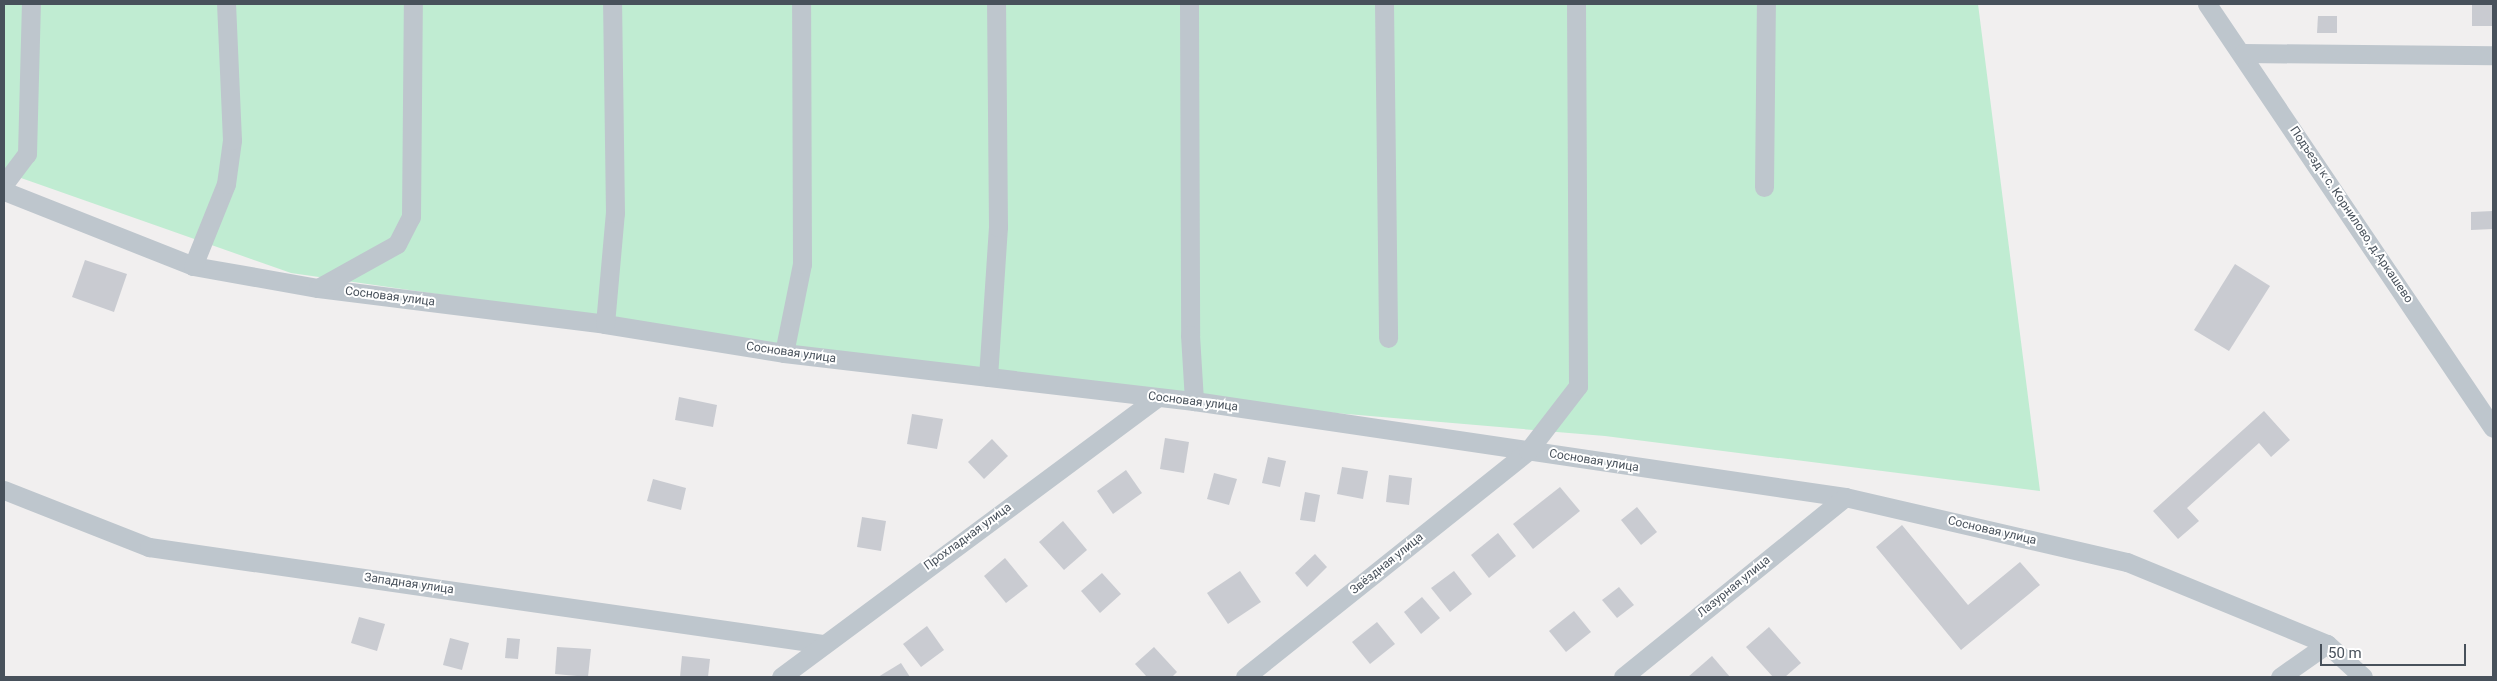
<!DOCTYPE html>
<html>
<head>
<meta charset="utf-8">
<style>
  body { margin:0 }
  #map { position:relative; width:2497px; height:681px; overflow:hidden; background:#f1efef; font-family:Roboto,sans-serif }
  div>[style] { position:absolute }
  .green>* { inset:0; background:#c0ecd2 }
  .building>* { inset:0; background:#c9cbd1 }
  .minor>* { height:19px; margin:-9.5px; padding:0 9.5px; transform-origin:9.5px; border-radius:9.5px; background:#bec6cd }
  span { translate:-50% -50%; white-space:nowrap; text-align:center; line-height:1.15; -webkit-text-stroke:4px #fff; paint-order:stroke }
  .street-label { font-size:12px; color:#48515b }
  .frame { position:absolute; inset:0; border:5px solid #48515b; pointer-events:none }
  .scale { position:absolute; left:2320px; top:644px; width:146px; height:22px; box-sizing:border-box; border:2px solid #48515b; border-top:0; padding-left:6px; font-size:15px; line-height:18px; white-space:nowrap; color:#48515b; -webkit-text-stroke:4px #fff; paint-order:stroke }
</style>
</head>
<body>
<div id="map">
  <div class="green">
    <i style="clip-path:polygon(4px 4px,1978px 4px,2040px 491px,1605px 436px,1157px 398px,291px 273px,4px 172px)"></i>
  </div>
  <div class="building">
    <i style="clip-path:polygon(2472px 4px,2493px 4px,2493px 26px,2472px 26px)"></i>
    <i style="clip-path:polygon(2318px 16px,2337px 16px,2337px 33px,2317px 33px)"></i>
    <i style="clip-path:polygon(2493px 211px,2493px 229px,2471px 230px,2471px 212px)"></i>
    <i style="clip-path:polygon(85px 260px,127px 274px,114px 312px,72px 297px)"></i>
    <i style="clip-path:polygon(2235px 264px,2270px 286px,2229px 351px,2194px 330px)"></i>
    <i style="clip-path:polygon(679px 397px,717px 405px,713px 427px,675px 420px)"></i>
    <i style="clip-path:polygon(2264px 411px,2290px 440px,2271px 457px,2259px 443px,2187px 508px,2199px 521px,2178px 539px,2153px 511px)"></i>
    <i style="clip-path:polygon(912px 414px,943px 419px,937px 449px,907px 444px)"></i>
    <i style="clip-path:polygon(1165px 438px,1189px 442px,1184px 473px,1160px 469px)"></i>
    <i style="clip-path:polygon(992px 439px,1008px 456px,984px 479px,968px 462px)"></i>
    <i style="clip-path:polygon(1268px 457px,1286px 461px,1280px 487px,1262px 483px)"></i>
    <i style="clip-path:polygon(1342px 467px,1368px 471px,1363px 499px,1337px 494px)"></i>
    <i style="clip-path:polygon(1126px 470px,1142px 493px,1113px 514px,1097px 491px)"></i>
    <i style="clip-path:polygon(1214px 473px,1237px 479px,1229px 505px,1207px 499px)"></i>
    <i style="clip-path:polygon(1389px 475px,1412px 478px,1409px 505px,1386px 502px)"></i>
    <i style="clip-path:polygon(653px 479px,686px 488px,681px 510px,647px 501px)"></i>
    <i style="clip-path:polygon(1560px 487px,1580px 511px,1533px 549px,1513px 524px)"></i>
    <i style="clip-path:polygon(1305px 492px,1320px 495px,1315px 522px,1300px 520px)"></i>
    <i style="clip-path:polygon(1637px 507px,1657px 532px,1641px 545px,1621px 520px)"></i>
    <i style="clip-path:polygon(862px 517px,886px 521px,881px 551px,857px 547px)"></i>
    <i style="clip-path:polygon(1063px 521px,1087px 550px,1064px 570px,1039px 542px)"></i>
    <i style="clip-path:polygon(1902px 525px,1968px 605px,2020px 562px,2040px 585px,1961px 650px,1876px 547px)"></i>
    <i style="clip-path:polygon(1498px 533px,1516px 556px,1489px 578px,1471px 555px)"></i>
    <i style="clip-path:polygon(1315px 554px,1327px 567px,1307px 587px,1295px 573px)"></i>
    <i style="clip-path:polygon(1005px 558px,1028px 586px,1006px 603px,984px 576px)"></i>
    <i style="clip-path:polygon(1240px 571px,1261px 602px,1228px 624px,1207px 593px)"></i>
    <i style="clip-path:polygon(1454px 571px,1472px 594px,1450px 612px,1431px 588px)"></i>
    <i style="clip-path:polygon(1102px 573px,1121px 594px,1100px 613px,1081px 591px)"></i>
    <i style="clip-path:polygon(1619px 587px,1634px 605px,1617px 618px,1602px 600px)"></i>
    <i style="clip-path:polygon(1422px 597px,1440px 618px,1421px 634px,1404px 612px)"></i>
    <i style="clip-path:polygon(1574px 611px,1591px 632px,1566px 652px,1549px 631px)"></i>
    <i style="clip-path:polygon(359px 617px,385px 624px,377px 651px,351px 643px)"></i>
    <i style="clip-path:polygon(1377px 622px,1395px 644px,1370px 664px,1352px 642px)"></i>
    <i style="clip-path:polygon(927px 626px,944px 650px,921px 667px,903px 644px)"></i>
    <i style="clip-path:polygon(1769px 627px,1801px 663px,1785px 677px,1773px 677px,1746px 647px)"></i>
    <i style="clip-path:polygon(450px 638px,469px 643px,462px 670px,443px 665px)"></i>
    <i style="clip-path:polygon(507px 638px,520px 639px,518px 659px,505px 658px)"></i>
    <i style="clip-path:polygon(557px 647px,591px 649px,588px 677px,555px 674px)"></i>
    <i style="clip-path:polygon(1154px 647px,1177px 672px,1172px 677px,1147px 677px,1135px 664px)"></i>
    <i style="clip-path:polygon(682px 656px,710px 659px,708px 677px,680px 677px)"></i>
    <i style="clip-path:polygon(1712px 656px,1730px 677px,1688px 677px)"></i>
    <i style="clip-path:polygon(901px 663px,910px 677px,878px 677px)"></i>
  </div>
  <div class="minor">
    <i style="left:1189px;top:4px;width:331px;rotate:89.8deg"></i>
    <i style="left:1190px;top:335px;width:66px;rotate:86.5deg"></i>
    <i style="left:1384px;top:4px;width:334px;rotate:89.3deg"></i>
    <i style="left:2207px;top:4px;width:511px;rotate:56deg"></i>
    <i style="left:2243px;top:53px;width:250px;rotate:0.5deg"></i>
    <i style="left:4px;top:184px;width:38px;rotate:-53deg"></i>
    <i style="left:27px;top:154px;width:150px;rotate:-88.5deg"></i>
    <i style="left:1764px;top:187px;width:183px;rotate:-89.4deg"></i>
    <i style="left:4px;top:191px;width:203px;rotate:21.6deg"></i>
    <i style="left:193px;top:266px;width:127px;rotate:10deg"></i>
    <i style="left:318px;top:288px;width:289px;rotate:7.1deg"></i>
    <i style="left:605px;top:324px;width:181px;rotate:9.2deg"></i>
    <i style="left:784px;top:353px;width:413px;rotate:6.7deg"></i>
    <i style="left:1194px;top:401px;width:658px;rotate:8.39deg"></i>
    <i style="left:1845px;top:497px;width:289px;rotate:13deg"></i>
    <i style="left:2127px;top:562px;width:216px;rotate:22.3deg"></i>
    <i style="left:2327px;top:644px;width:49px;rotate:42.5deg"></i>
    <i style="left:193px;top:266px;width:88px;rotate:-68.1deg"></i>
    <i style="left:226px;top:184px;width:44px;rotate:-82.2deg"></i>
    <i style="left:232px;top:140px;width:136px;rotate:-92.5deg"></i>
    <i style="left:318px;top:288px;width:90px;rotate:-29.1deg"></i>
    <i style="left:397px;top:244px;width:30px;rotate:-63deg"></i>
    <i style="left:411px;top:217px;width:213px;rotate:-89.5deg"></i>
    <i style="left:605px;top:324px;width:111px;rotate:-84.9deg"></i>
    <i style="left:615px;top:213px;width:209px;rotate:-90.8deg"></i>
    <i style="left:784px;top:353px;width:91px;rotate:-78.6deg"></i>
    <i style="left:802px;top:264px;width:260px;rotate:-90.2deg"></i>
    <i style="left:988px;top:377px;width:150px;rotate:-86.2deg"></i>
    <i style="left:998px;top:227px;width:223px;rotate:-90.5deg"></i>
    <i style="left:4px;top:490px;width:156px;rotate:21.5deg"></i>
    <i style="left:149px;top:547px;width:682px;rotate:8.18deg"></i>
    <i style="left:781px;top:677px;width:468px;rotate:-36.6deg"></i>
    <i style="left:1245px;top:677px;width:362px;rotate:-38.6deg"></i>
    <i style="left:1528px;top:451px;width:82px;rotate:-52.4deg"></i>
    <i style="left:1578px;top:386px;width:382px;rotate:-90.3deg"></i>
    <i style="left:1623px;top:677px;width:286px;rotate:-39deg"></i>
    <i style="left:2280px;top:677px;width:57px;rotate:-35.1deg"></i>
  </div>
  <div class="street-label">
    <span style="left:2351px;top:215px;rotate:56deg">Подъезд к с. Корнилово, д.Аркашево</span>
    <span style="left:390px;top:297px;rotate:7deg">Сосновая улица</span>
    <span style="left:791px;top:353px;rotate:8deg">Сосновая улица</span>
    <span style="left:1193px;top:402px;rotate:7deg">Сосновая улица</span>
    <span style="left:1594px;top:461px;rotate:9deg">Сосновая улица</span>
    <span style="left:1992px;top:531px;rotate:13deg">Сосновая улица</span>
    <span style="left:968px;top:537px;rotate:-36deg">Прохладная улица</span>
    <span style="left:1387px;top:564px;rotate:-39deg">Звёздная улица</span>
    <span style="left:409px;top:584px;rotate:8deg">Западная улица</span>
    <span style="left:1734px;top:587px;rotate:-39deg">Лазурная улица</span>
  </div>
  <div class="frame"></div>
  <div class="scale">50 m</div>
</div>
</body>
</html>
